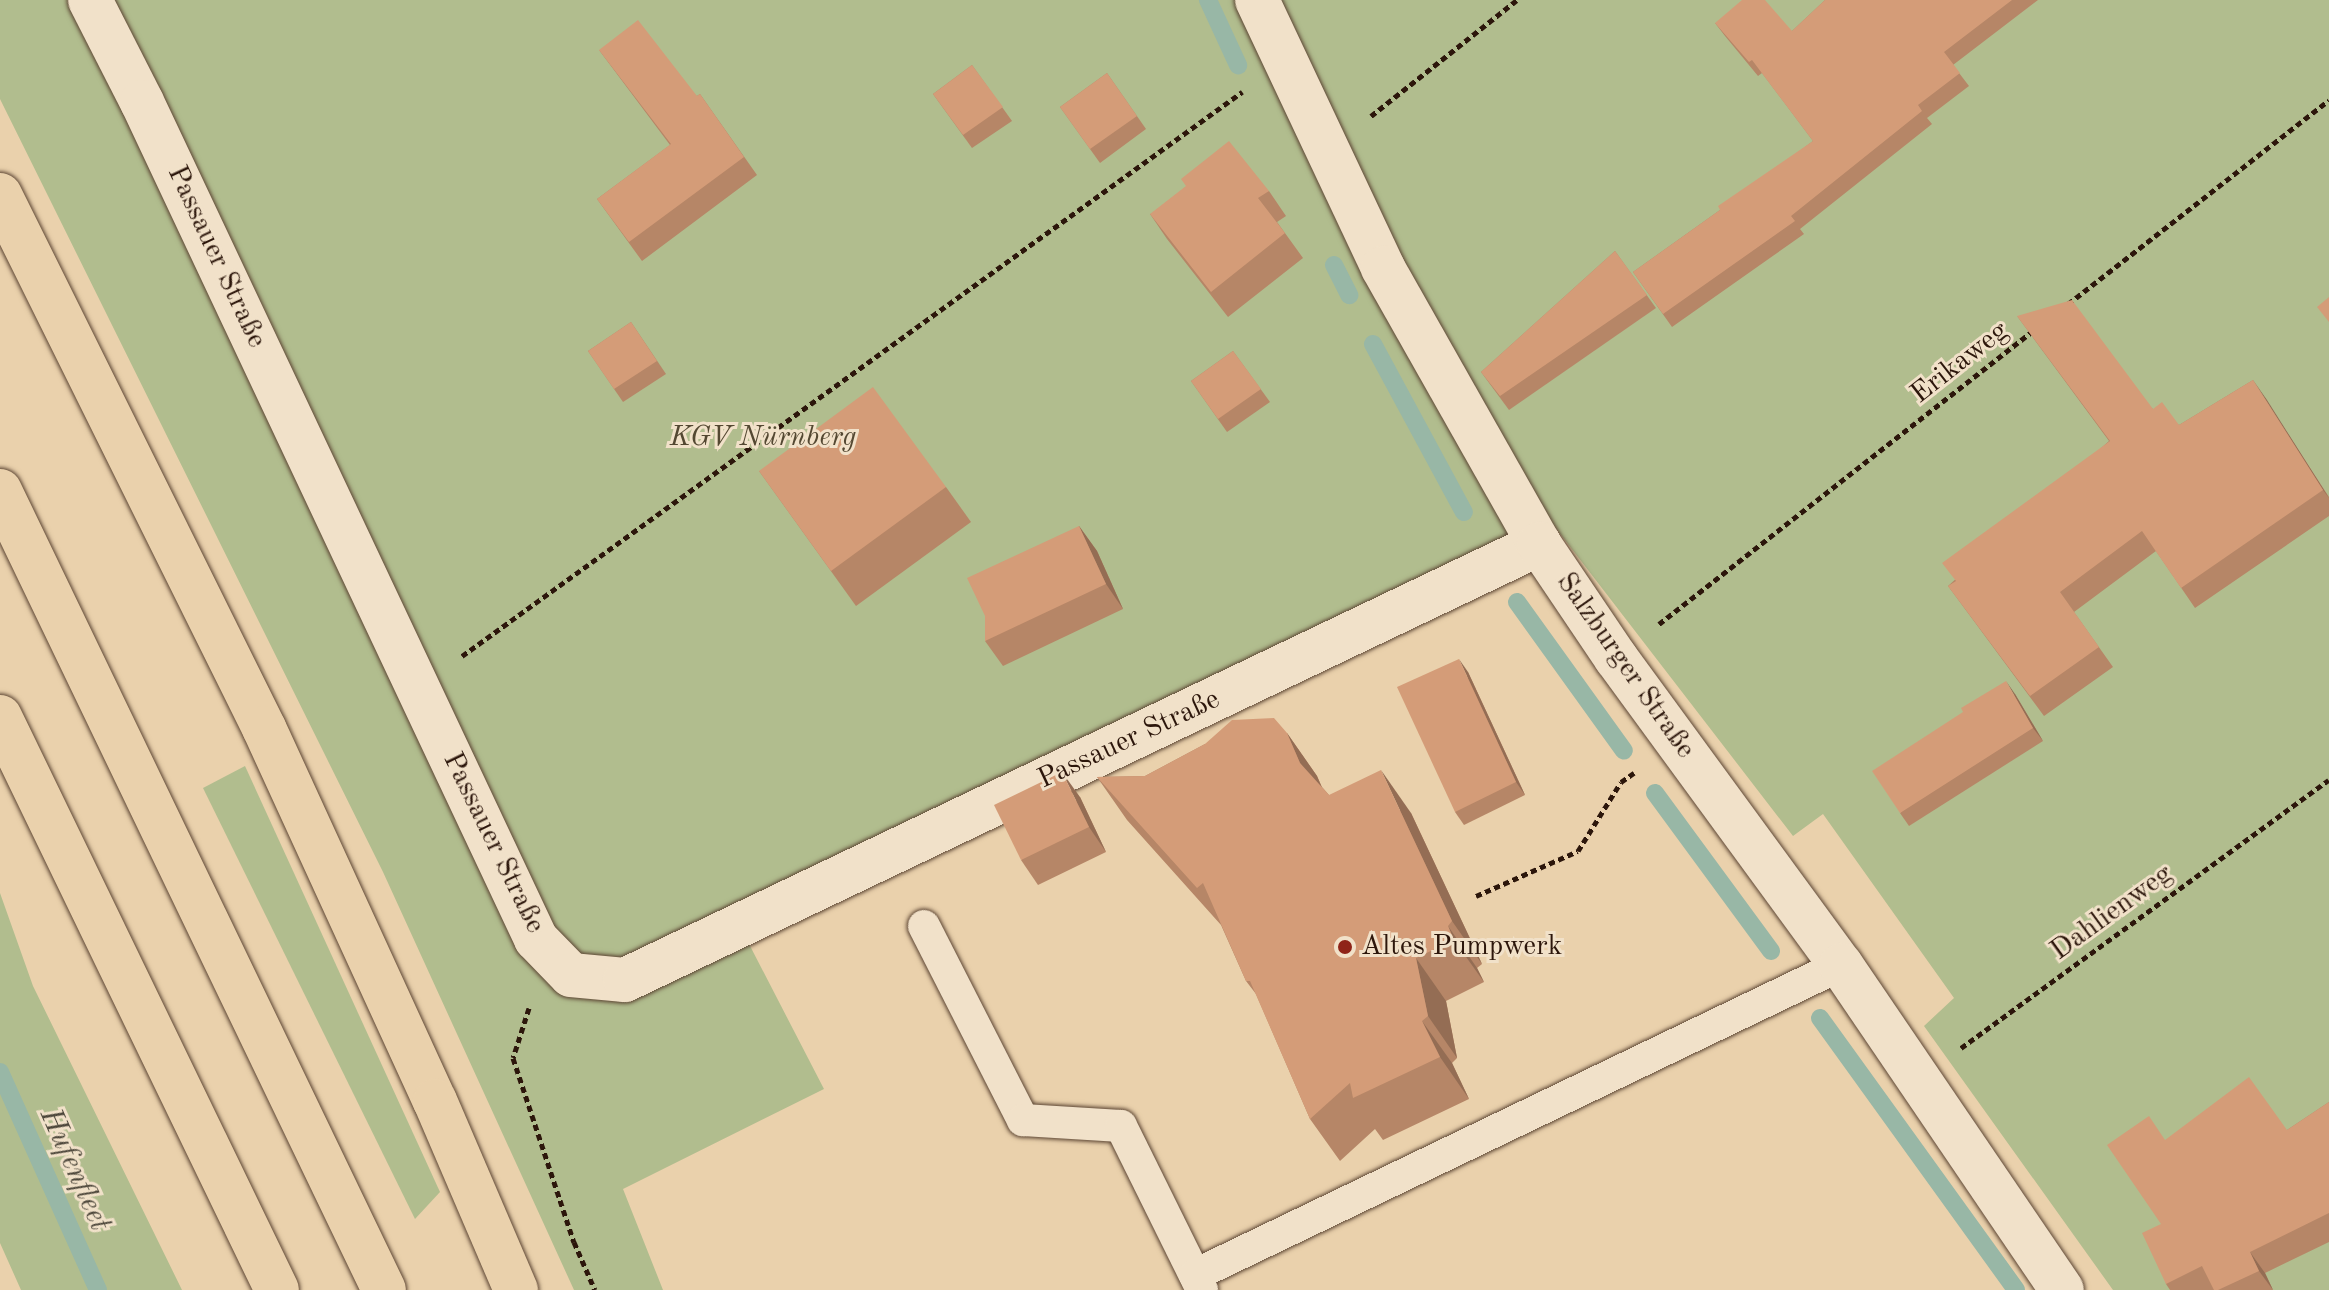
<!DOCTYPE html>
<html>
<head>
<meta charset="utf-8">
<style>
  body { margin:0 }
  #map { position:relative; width:2329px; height:1290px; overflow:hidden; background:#ead1ac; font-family:"Old Standard TT",serif }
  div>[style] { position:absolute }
  .green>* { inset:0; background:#b1bd8e }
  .stream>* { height:18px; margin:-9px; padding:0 9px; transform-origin:9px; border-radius:9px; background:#98b7a6 }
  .path>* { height:5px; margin-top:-2.5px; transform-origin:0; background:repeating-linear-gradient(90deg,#2c160b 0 6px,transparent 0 10px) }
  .roads { filter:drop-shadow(0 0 2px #5c4533) drop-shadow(0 0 2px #5c4533) }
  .service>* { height:32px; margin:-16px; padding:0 16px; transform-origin:16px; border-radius:16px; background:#f1e1c9 }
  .minor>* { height:44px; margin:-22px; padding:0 22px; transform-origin:22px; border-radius:22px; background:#f1e1c9 }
  .trunk>* { height:44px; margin:-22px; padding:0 22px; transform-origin:22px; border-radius:22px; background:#ead1ac }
  .wall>* { inset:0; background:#b68667 }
  .shaded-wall>* { inset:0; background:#946d54 }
  .building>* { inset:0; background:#d49c78 }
  .dots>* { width:22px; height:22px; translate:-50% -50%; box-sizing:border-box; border:4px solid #f1e1c9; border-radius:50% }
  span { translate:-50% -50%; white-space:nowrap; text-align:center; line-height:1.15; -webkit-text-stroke:6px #f1e1c9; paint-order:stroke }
  .street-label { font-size:28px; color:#2c160b }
  .park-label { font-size:28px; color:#544832; font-style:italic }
  .poi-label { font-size:28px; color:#2c160b }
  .left { translate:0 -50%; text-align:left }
  .water-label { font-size:30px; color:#4c463a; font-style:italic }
</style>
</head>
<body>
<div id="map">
  <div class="green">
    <i style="clip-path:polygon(0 0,2329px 0,2329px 1290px,2113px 1290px,1924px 1026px,1954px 998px,1823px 814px,1793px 836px,1551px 522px,748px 942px,824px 1089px,623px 1189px,663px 1290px,574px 1290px,383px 872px,0 99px)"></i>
    <i style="clip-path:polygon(245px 766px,440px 1192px,415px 1219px,203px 788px)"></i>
    <i style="clip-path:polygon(0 893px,33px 986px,182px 1290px,21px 1290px,0 1243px)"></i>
  </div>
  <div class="stream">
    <i style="left:1208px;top:0;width:72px;rotate:65.2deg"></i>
    <i style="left:1334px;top:265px;width:34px;rotate:63deg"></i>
    <i style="left:1373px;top:344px;width:191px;rotate:61.6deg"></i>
    <i style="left:1517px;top:602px;width:183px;rotate:54.3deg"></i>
    <i style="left:1655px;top:793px;width:196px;rotate:53.7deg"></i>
    <i style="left:1820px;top:1018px;width:335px;rotate:54.2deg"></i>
    <i style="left:0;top:1072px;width:239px;rotate:65.8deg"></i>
  </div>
  <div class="path">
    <i style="left:1371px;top:116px;width:186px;rotate:-38.5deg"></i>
    <i style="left:2068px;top:304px;width:331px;rotate:-38deg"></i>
    <i style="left:1659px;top:624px;width:474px;rotate:-38.1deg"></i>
    <i style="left:462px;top:656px;width:963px;rotate:-35.87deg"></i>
    <i style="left:1476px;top:896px;width:111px;rotate:-23.8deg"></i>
    <i style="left:1578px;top:851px;width:81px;rotate:-58.1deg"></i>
    <i style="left:1621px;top:782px;width:16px;rotate:-35deg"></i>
    <i style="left:529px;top:1008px;width:52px;rotate:107.7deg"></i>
    <i style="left:513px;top:1058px;width:194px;rotate:71.7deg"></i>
    <i style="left:574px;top:1242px;width:52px;rotate:66.4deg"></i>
    <i style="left:1961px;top:1048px;width:455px;rotate:-36.1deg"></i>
  </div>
  <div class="roads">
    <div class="service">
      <i style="left:924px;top:926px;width:218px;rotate:63deg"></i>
      <i style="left:1023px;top:1120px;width:98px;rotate:3.5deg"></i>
      <i style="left:1121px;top:1126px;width:183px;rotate:63.7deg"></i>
      <i style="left:1195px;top:1275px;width:717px;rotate:-25.64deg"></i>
    </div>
    <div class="minor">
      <i style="left:90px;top:0;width:114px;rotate:63deg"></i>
      <i style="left:142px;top:102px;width:925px;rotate:64.79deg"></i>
      <i style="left:536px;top:939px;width:50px;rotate:45.8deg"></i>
      <i style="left:571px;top:975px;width:54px;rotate:5.3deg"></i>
      <i style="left:625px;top:980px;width:1013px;rotate:-25.5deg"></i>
      <i style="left:1257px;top:0;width:296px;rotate:64.8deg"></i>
      <i style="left:1383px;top:268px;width:317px;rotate:60.5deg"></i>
      <i style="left:1539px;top:544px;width:138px;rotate:56deg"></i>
      <i style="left:1616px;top:658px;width:381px;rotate:53.8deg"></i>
      <i style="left:1841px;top:965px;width:393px;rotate:55.8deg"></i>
    </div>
    <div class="trunk">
      <i style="left:0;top:195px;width:595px;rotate:63.65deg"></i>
      <i style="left:264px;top:728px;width:410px;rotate:65.4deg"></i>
      <i style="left:435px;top:1101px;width:206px;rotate:66.8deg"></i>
      <i style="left:0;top:491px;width:886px;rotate:64.33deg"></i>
      <i style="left:0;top:717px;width:636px;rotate:64.2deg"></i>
    </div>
  </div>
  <div class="wall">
    <i style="clip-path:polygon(1825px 0,2038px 0,1953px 65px,1969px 86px,1927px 118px,1932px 124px,1800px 229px,1804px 234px,1672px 327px,1633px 272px,1720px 210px,1813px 141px,1762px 73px,1758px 76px,1725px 36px,1715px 23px,1792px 31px)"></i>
    <i style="clip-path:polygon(599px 50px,697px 96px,700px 94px,757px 175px,642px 261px,597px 199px,670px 145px)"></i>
    <i style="clip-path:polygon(972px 65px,1012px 121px,972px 148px,933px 94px)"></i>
    <i style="clip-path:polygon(1107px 73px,1146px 129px,1100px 163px,1060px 107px)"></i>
    <i style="clip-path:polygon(1269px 191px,1286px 216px,1277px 222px,1303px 258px,1228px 317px,1167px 239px,1150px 214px)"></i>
    <i style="clip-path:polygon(1615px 251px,1656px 308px,1509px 410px,1481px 372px)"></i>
    <i style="clip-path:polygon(2017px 316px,2153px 409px,2179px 425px,2253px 380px,2329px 497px,2329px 516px,2195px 608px,2156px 551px,2074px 612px,2113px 667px,2044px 716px,1948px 586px,2109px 441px)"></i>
    <i style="clip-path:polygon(631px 322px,666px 374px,623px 402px,588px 351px)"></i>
    <i style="clip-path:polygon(1233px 351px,1270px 402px,1227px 432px,1191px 381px)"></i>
    <i style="clip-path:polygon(759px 471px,946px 487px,971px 522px,856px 606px)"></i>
    <i style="clip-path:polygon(1079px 526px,1097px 551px,1123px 609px,1003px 666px,985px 641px)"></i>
    <i style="clip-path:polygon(1468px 672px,1525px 795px,1464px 825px,1455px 812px)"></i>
    <i style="clip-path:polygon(2015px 694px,2043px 741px,1909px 826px,1900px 813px)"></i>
    <i style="clip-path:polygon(1287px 733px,1317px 776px,1322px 787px,1329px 795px,1411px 813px,1482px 964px,1477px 968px,1484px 982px,1446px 1001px,1457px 1058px,1452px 1063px,1469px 1099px,1383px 1140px,1375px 1129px,1340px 1161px,1310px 1119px,1256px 994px,1246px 981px,1221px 925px,1127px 820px,1097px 777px,1145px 776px,1205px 744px)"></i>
    <i style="clip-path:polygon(1080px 797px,1106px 852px,1038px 885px,1021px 860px)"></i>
    <i style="clip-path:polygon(2329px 1102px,2329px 1242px,2265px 1273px,2273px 1290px,2170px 1290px,2166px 1284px,2161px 1224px,2165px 1140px,2287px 1130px)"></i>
  </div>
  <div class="shaded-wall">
    <i style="clip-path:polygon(2253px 380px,2267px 400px,2329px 498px,2323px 490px)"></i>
    <i style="clip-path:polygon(1079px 526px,1097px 551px,1123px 609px,1106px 584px)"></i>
    <i style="clip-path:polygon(1459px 659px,1468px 672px,1525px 795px,1516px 782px)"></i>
    <i style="clip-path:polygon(2006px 681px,2015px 694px,2043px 741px,2033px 728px)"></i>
    <i style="clip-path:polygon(1287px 733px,1317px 776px,1329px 805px,1300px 763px)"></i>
    <i style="clip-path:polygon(1381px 770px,1411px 813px,1482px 964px,1452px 921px)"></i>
    <i style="clip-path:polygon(1062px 772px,1080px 797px,1106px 852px,1089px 827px)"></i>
    <i style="clip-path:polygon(1448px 926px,1477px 968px,1484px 982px,1454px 940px)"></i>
    <i style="clip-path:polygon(1416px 958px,1446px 1001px,1457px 1058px,1428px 1016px)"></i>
    <i style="clip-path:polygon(1422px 1021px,1452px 1063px,1469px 1099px,1440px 1057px)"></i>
    <i style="clip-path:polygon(2250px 1252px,2265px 1273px,2273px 1290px,2259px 1271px)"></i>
  </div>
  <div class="building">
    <i style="clip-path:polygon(1742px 0,1765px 0,1792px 31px,1825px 0,2012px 0,1944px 52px,1960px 73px,1918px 105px,1922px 111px,1791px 216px,1795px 221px,1663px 314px,1633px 272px,1720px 210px,1718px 206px,1813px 141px,1752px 60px,1749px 62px,1715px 23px)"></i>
    <i style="clip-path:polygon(638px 20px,697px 96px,700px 94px,744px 157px,629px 242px,597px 199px,671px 144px,599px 50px)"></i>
    <i style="clip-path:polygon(972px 65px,1003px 107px,963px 135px,933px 94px)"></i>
    <i style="clip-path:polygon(1107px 73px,1137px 116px,1090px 149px,1060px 107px)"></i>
    <i style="clip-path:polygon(1229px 141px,1269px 191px,1258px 198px,1285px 233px,1211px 292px,1150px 214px,1186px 186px,1181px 179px)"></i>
    <i style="clip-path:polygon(1615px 251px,1647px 295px,1500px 396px,1481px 372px)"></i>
    <i style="clip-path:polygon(2329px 297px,2329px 322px,2317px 307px)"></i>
    <i style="clip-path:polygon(2072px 300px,2153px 409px,2162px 402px,2179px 425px,2253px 380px,2323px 490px,2181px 588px,2142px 531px,2060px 592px,2099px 647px,2030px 696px,1948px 586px,1956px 581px,1942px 563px,2110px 441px,2017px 316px)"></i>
    <i style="clip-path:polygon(631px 322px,657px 361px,614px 389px,588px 351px)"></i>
    <i style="clip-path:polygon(1233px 351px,1261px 389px,1218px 419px,1191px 381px)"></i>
    <i style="clip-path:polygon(873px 387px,946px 487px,831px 571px,759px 471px)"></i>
    <i style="clip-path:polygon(1079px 526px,1106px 584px,985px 641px,985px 616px,967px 578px)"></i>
    <i style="clip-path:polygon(1459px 659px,1516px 782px,1455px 812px,1397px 687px)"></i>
    <i style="clip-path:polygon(2006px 681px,2033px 728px,1900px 813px,1872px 771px,1963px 712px,1961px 708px)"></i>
    <i style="clip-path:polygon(1274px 718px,1287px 733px,1300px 763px,1329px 795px,1381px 770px,1452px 921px,1448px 926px,1454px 940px,1416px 958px,1428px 1016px,1422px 1021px,1440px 1057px,1353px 1098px,1350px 1083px,1310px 1119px,1250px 981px,1246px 981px,1203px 883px,1197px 888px,1097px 777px,1145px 776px,1205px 744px,1232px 720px)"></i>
    <i style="clip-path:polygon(1062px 772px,1089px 827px,1021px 860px,994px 805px)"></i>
    <i style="clip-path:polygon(2249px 1077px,2287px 1130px,2329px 1102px,2329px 1213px,2250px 1252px,2259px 1271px,2218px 1290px,2214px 1290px,2202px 1266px,2166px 1284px,2142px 1233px,2161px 1224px,2107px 1145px,2149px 1116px,2165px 1140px)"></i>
  </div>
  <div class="dots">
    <i style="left:1345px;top:947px;background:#8f2418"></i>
  </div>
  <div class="street-label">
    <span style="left:216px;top:257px;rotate:65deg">Passauer Straße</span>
    <span style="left:1960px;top:363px;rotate:-38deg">Erikaweg</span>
    <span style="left:1625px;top:666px;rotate:55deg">Salzburger Straße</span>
    <span style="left:1129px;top:740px;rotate:-25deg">Passauer Straße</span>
    <span style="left:493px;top:843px;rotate:64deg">Passauer Straße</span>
    <span style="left:2112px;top:913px;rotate:-36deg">Dahlienweg</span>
  </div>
  <div class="park-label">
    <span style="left:763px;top:438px">KGV Nürnberg</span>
  </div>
  <div class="poi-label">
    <span class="left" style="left:1361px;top:947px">Altes Pumpwerk</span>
  </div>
  <div class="water-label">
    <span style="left:74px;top:1170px;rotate:66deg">Hufenfleet</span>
  </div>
</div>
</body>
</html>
